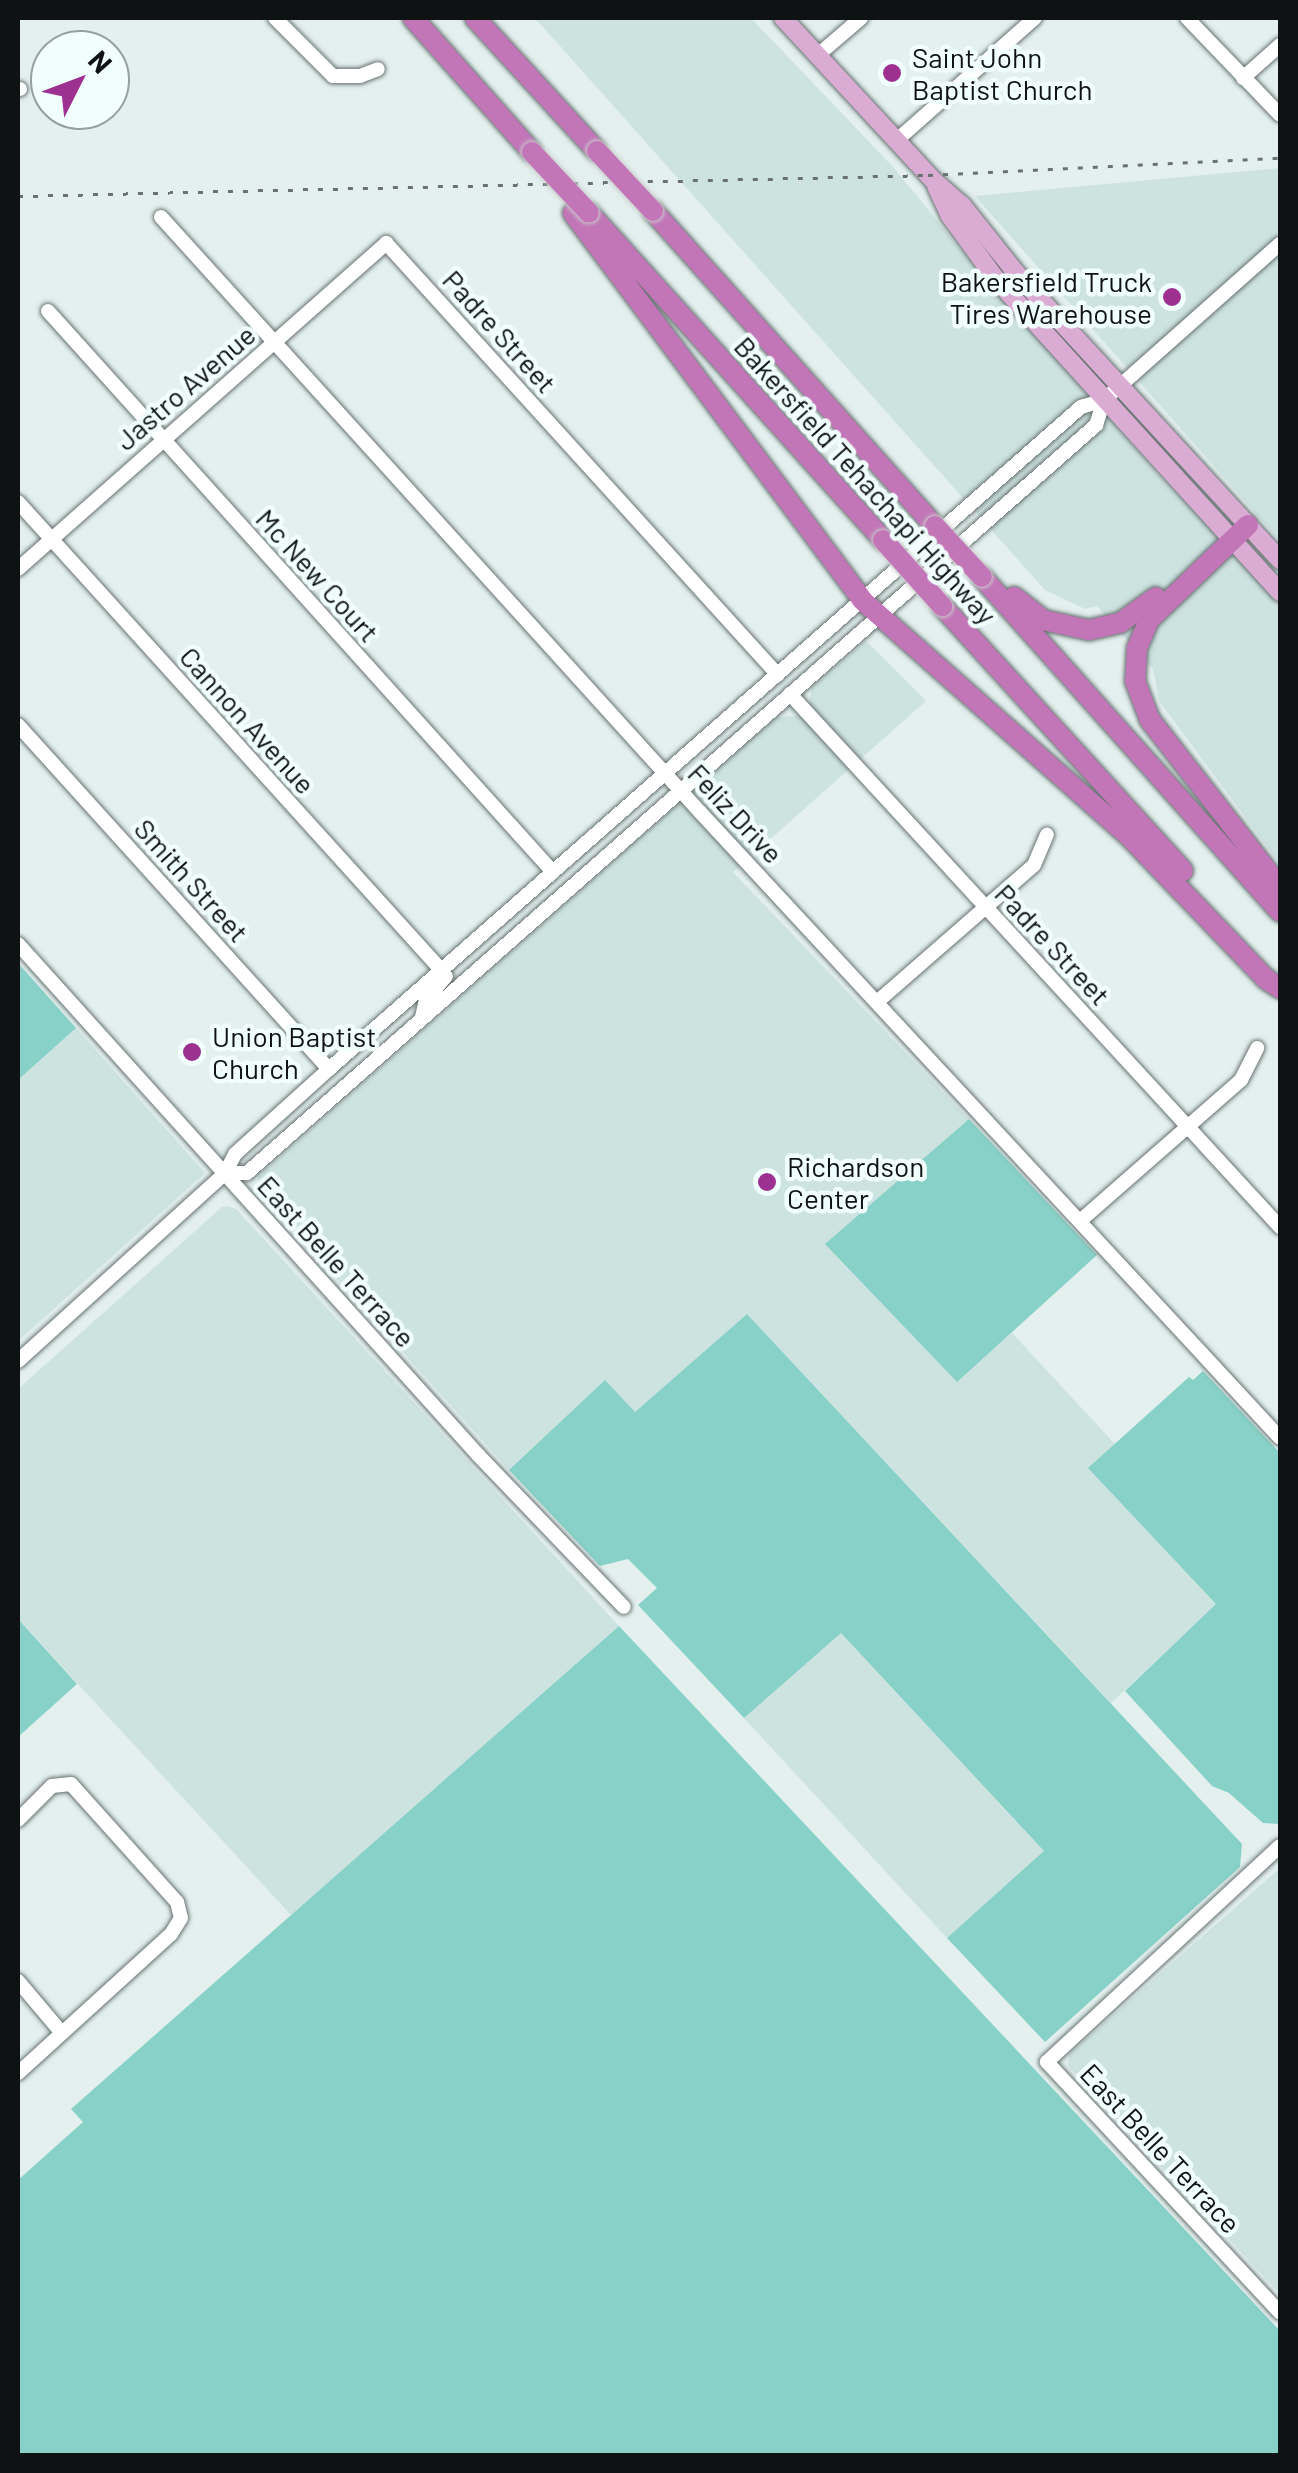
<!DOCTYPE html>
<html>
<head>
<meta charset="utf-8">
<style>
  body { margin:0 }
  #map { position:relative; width:1298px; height:2473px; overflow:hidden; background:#e3f0ee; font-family:Barlow,sans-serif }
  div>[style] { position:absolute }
  .built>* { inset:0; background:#cde3e0 }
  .green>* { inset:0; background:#88d1c8 }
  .roads { filter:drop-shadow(0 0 2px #677271) drop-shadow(0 0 2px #677271) }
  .minor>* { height:14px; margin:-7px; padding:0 7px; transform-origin:7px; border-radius:7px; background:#fff }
  .major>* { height:18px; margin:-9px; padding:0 9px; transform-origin:9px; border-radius:9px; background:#daacd4 }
  .highway>* { height:20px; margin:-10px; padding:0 10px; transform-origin:10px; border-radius:10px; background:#c275b7 }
  .rail>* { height:2.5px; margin-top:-1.25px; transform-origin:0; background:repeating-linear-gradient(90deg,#6a7271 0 5px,transparent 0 15px) }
  .bridges { filter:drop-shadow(0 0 2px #cacbcb) drop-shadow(0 0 2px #cacbcb) }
  .highway-bridge>* { height:20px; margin:-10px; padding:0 10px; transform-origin:10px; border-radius:10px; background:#c275b7 }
  .dots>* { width:28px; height:28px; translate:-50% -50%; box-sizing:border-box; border:5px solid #f0fefc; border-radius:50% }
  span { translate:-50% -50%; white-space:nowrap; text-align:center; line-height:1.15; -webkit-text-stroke:9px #f0fefc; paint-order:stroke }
  .poi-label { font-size:28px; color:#0e1212 }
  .left { translate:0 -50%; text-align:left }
  .right { translate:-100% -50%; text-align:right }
  .street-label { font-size:28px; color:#0e1212 }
  .frame { position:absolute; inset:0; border:20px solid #0e1212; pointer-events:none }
  .north { position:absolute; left:30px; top:30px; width:100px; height:100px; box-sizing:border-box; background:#f0fefc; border:2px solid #96a09e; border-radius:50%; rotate:48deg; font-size:28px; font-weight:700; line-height:40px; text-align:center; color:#0e1212 }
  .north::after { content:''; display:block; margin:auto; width:35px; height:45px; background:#9d3191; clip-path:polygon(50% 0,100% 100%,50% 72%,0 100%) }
</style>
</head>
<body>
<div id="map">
  <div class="built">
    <i style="clip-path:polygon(535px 18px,751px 18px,894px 168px,985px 279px,1159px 475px,1280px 600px,1280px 864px,1159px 701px,1153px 669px,1097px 606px,1085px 609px,1045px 590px)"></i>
    <i style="clip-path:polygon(1280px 168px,1280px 541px,975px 196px)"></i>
    <i style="clip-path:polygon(866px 641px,926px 701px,733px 872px,969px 1119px,826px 1244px,956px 1381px,1012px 1333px,1115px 1444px,1089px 1468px,1217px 1604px,1111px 1703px,747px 1314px,635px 1412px,604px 1381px,509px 1470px,258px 1191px,258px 1176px,777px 717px,796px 716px,809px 704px,812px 687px)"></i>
    <i style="clip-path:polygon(76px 1028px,205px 1173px,18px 1341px,18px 1080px)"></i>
    <i style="clip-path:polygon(228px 1206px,236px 1209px,619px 1626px,291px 1915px,18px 1619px,18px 1389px,222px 1207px)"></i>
    <i style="clip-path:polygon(840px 1632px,1045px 1852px,947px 1938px,744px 1718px)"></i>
    <i style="clip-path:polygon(1280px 1868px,1280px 2294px,1068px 2066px,1069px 2054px)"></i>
  </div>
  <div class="green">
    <i style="clip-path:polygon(18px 963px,76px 1028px,18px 1080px)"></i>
    <i style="clip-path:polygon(969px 1119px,1097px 1255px,957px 1382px,825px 1244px)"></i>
    <i style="clip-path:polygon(747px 1314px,1242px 1844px,1240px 1867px,1045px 2042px,947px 1938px,1044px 1851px,841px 1633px,744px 1718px,638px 1605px,657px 1588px,628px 1559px,600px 1566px,509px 1470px,605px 1380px,635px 1412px)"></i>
    <i style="clip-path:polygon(1203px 1371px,1280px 1453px,1280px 1824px,1263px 1823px,1229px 1793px,1212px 1786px,1125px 1691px,1216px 1604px,1088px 1468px,1189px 1377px,1193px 1380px)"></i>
    <i style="clip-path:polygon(18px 1619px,77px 1684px,18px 1737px)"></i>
    <i style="clip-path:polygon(619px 1626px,1280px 2331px,1280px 2455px,18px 2455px,18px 2180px,83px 2122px,71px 2109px)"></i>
  </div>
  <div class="roads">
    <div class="minor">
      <i style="left:275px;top:18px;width:82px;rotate:45deg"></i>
      <i style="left:333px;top:76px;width:27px"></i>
      <i style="left:360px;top:76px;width:19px;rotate:-21deg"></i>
      <i style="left:1187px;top:18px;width:134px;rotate:46.2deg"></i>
      <i style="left:818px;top:55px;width:57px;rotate:-40.7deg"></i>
      <i style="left:1243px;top:78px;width:50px;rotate:-41.7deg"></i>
      <i style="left:18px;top:89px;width:2px"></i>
      <i style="left:897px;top:140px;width:184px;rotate:-41.5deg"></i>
      <i style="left:161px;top:217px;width:803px;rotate:47.83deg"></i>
      <i style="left:700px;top:812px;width:853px;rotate:47.18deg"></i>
      <i style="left:48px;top:311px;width:755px;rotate:48.01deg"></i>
      <i style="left:18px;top:502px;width:632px;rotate:47.88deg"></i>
      <i style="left:18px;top:569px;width:492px;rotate:-41.5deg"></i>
      <i style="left:386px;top:243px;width:583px;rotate:47.78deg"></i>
      <i style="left:790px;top:694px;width:724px;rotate:47.41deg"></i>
      <i style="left:18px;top:725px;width:464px;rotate:47.9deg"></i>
      <i style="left:18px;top:944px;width:689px;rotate:48deg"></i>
      <i style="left:479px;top:1456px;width:209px;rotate:46.2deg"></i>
      <i style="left:877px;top:1002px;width:208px;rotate:-41.1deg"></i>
      <i style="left:1034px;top:865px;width:33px;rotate:-67deg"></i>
      <i style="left:422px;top:1017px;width:17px;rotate:-77deg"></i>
      <i style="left:426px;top:1000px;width:31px;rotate:-50deg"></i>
      <i style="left:225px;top:1173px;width:22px"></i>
      <i style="left:247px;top:1173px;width:1132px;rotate:-41.38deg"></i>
      <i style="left:1096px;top:425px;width:26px;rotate:-72deg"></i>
      <i style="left:1080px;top:1221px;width:214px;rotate:-41.2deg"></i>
      <i style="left:1241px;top:1080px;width:36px;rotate:-63deg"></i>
      <i style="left:18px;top:1361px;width:280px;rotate:-42.2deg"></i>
      <i style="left:225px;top:1173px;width:21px;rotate:-62deg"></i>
      <i style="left:235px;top:1154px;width:127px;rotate:-42.1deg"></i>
      <i style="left:329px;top:1069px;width:1002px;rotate:-41.36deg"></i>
      <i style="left:1081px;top:407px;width:24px;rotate:-17deg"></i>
      <i style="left:1104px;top:400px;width:235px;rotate:-41.6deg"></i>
      <i style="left:18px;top:1820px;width:48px;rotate:-45deg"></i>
      <i style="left:52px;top:1786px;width:19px;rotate:-6deg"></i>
      <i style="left:71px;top:1784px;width:159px;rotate:48.1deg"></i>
      <i style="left:177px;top:1902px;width:16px;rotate:76deg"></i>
      <i style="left:181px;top:1918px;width:19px;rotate:122deg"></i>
      <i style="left:171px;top:1934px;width:207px;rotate:137.7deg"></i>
      <i style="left:1280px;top:1846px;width:318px;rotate:137.2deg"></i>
      <i style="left:1047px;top:2062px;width:342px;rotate:47.1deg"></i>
      <i style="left:18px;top:1981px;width:68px;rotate:49.8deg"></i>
    </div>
    <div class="major">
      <i style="left:783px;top:18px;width:222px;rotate:47.2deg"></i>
      <i style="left:934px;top:181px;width:37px;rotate:41deg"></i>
      <i style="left:962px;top:205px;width:87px;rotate:51.5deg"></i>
      <i style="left:1016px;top:273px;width:390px;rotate:47.4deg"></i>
      <i style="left:936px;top:186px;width:33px;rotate:65deg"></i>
      <i style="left:950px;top:216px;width:78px;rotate:53.9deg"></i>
      <i style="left:996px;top:279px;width:423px;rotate:47.8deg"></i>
    </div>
    <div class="highway">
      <i style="left:413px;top:18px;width:179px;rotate:48.4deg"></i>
      <i style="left:475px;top:18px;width:180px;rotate:47.5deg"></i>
      <i style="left:653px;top:211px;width:423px;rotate:48.2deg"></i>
      <i style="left:573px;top:213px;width:483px;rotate:53.2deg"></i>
      <i style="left:862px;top:600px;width:355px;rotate:41.5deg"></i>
      <i style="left:1128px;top:835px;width:199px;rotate:46.2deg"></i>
      <i style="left:1266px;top:979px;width:17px;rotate:33deg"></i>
      <i style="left:589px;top:213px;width:440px;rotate:48deg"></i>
      <i style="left:1248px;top:525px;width:137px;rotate:136.2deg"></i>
      <i style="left:1149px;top:620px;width:30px;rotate:113deg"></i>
      <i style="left:1137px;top:648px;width:33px;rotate:93deg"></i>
      <i style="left:1135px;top:681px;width:42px;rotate:69deg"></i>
      <i style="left:1150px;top:720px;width:212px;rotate:52.1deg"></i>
      <i style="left:982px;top:577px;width:448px;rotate:48.3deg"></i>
      <i style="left:1014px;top:597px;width:37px;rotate:38deg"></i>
      <i style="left:1043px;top:620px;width:47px;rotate:12.3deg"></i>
      <i style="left:1089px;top:630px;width:32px;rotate:-13deg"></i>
      <i style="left:1120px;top:623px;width:44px;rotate:-35.8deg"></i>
      <i style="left:942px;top:606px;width:358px;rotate:47.7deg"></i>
    </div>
  </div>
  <div class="rail">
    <i style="left:18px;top:196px;width:910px;rotate:-1.32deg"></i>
    <i style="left:928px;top:175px;width:352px;rotate:-2.8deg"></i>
  </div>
  <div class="bridges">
    <div class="highway-bridge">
      <i style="left:597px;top:151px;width:82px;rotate:47deg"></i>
      <i style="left:532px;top:152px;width:83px;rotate:46.9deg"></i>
      <i style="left:935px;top:526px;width:69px;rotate:47.3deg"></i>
      <i style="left:883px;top:540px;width:89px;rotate:48.2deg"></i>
    </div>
  </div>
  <div class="dots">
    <i style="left:892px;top:73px;background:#9d3191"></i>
    <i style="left:1172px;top:297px;background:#9d3191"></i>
    <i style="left:192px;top:1052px;background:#9d3191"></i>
    <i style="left:767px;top:1182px;background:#9d3191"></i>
  </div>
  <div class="poi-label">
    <span class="left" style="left:912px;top:73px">Saint John<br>Baptist Church</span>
    <span class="right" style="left:1152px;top:297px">Bakersfield Truck<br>Tires Warehouse</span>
    <span class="left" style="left:212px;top:1052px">Union Baptist<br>Church</span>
    <span class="left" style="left:787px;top:1182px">Richardson<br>Center</span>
  </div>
  <div class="street-label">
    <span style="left:500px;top:331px;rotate:48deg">Padre Street</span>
    <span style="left:185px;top:387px;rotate:-41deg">Jastro Avenue</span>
    <span style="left:866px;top:480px;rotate:48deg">Bakersfield Tehachapi Highway</span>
    <span style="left:318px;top:575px;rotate:48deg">Mc New Court</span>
    <span style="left:248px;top:720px;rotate:48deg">Cannon Avenue</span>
    <span style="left:736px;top:813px;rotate:47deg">Feliz Drive</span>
    <span style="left:192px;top:880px;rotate:48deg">Smith Street</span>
    <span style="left:1053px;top:944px;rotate:47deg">Padre Street</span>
    <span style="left:337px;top:1261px;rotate:48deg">East Belle Terrace</span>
    <span style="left:1161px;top:2148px;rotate:47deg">East Belle Terrace</span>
  </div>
  <div class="frame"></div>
  <div class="north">N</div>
</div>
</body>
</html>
